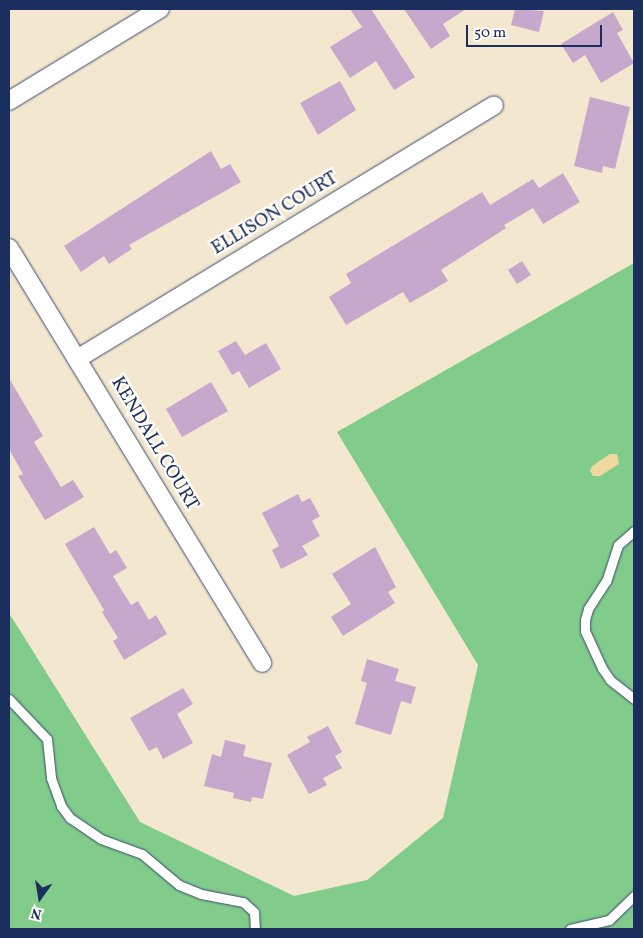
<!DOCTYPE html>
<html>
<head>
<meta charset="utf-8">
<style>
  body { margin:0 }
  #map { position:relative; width:643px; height:938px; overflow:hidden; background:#f4e7cf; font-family:Vollkorn,serif }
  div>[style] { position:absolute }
  .green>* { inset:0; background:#81cc8a }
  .sand>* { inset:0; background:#eeda9e }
  .building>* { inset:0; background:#c7a8cd }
  .roads { filter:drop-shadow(0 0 1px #3c4b6f) drop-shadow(0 0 1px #3c4b6f) }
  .service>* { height:9px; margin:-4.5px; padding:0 4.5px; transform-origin:4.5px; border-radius:4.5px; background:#fff }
  .minor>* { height:18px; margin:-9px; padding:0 9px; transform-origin:9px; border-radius:9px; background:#fff }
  span { translate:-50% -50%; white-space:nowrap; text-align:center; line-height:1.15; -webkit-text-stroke:5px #fdfcf7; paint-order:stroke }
  .street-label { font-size:19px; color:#1b2f5e }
  .frame { position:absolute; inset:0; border:10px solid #1b2f5e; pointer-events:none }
  .north { position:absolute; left:15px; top:873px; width:50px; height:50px; -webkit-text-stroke:4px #fdfcf7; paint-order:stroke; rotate:193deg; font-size:14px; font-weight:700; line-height:20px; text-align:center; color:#1b2f5e }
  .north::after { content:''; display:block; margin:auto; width:18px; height:22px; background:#1b2f5e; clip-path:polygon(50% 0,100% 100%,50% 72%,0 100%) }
  .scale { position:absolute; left:466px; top:25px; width:136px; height:22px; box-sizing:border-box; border:2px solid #1b2f5e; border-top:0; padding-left:6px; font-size:15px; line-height:18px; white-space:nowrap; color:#1b2f5e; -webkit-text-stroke:4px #fdfcf7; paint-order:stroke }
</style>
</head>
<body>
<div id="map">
  <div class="green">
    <i style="clip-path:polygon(634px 263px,634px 929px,9px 929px,9px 613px,140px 822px,294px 896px,367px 880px,443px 818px,478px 665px,337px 432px)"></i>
  </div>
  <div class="sand">
    <i style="clip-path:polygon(610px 454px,617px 454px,619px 464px,600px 476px,593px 476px,590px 471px,592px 466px)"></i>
  </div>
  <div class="building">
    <i style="clip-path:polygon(350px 9px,371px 9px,415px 77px,394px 90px,376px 61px,350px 78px,330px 47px,362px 27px)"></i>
    <i style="clip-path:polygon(404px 9px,466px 9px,443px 24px,450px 36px,431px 49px)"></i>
    <i style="clip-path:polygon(515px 9px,544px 11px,539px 32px,511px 25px)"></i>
    <i style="clip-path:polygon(613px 12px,623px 30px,617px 33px,634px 63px,601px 83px,585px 55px,573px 63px,561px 44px)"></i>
    <i style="clip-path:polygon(340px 81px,356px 110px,318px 135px,300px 103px)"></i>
    <i style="clip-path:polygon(590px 97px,630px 107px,615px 169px,603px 166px,602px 173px,574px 166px)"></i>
    <i style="clip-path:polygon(211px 151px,221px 169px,230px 164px,241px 182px,129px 245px,132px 249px,109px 264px,104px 256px,81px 272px,64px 246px)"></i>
    <i style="clip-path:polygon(563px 173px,580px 202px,543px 224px,533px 208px,504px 225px,506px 228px,441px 270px,448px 281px,410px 303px,403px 292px,346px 325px,329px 297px,351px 283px,346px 274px,482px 192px,490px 205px,533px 179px,539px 188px)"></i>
    <i style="clip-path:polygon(522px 261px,531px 275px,517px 284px,508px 270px)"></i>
    <i style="clip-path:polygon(236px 341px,245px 355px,266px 343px,281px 369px,249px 388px,239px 371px,232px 375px,218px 351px)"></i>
    <i style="clip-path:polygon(9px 378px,43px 436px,34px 442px,61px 487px,73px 480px,84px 497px,45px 520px,18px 476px,23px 474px,9px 449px)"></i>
    <i style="clip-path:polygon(211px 382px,228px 411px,182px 437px,166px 409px)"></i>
    <i style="clip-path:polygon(298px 494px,302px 502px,310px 498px,320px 516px,312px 521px,320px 536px,302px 546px,308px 555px,281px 569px,272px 550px,279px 546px,262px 513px)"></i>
    <i style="clip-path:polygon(94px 527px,110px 554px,116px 550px,127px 568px,113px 576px,131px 605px,138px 601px,149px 620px,156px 615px,167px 634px,124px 660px,113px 641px,118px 638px,102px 612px,104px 610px,65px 544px)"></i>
    <i style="clip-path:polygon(375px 547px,396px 587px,388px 592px,395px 603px,343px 636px,331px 617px,351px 604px,332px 574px)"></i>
    <i style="clip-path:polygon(367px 659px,399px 669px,395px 681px,416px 687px,411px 704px,401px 701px,391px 735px,355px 724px,367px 683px,361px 681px)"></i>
    <i style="clip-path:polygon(183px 688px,193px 704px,177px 714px,193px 743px,163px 759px,157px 747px,149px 751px,130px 718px)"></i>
    <i style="clip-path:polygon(328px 726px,342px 752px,335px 756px,342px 768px,323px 778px,327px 785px,309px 794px,287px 755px,310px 742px,307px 737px)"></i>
    <i style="clip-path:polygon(225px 740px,246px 745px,243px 756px,272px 763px,263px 799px,252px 797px,251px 802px,233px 798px,234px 793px,204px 786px,212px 754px,221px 757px)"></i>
  </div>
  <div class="roads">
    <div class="service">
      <i style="left:634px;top:531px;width:21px;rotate:139deg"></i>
      <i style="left:618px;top:545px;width:38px;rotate:108deg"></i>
      <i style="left:606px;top:581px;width:33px;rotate:123deg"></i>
      <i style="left:588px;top:609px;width:11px;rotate:105deg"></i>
      <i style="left:585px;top:620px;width:11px;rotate:90deg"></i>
      <i style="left:585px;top:631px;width:41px;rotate:65.3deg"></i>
      <i style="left:602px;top:668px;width:14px;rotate:56deg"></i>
      <i style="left:610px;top:680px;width:31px;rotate:38deg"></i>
      <i style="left:9px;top:699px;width:55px;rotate:46.5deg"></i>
      <i style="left:47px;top:739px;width:39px;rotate:84deg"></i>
      <i style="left:51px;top:778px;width:30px;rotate:70deg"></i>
      <i style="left:61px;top:806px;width:15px;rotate:53deg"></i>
      <i style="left:70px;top:818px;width:37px;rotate:34deg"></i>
      <i style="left:101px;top:839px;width:44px;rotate:20.1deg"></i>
      <i style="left:142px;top:854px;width:48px;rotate:40deg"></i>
      <i style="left:179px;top:885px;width:24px;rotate:22deg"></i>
      <i style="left:201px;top:894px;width:43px;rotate:10.8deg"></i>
      <i style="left:243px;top:902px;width:15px;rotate:42deg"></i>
      <i style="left:254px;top:912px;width:17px;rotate:87deg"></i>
      <i style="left:570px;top:929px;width:40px;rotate:-13deg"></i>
      <i style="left:609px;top:920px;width:35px;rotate:-44deg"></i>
    </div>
    <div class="minor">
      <i style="left:9px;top:101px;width:177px;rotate:-31.4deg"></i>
      <i style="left:9px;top:248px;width:486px;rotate:58.6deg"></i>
      <i style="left:77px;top:359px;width:488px;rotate:-31.3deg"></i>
    </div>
  </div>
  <div class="street-label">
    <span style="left:275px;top:214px;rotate:-31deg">ELLISON COURT</span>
    <span style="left:154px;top:444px;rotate:59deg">KENDALL COURT</span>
  </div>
  <div class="frame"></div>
  <div class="north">N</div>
  <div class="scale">50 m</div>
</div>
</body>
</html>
